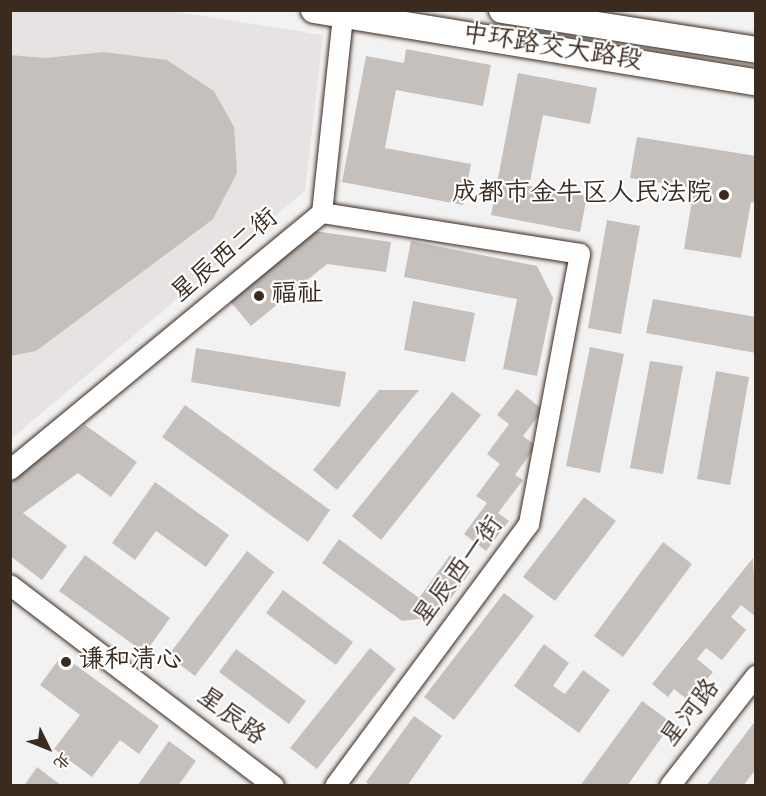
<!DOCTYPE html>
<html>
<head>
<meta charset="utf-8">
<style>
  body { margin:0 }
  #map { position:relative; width:766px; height:796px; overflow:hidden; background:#f3f2f2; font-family:"Indie Flower","LXGW WenKai TC",sans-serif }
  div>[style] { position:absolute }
  .built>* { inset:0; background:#e6e3e2 }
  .building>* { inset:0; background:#c6c0bd }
  .roads { filter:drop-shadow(0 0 2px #3b2a1e) drop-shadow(0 0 2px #3b2a1e) }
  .minor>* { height:20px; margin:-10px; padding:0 10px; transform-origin:10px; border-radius:10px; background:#fff }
  .major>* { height:26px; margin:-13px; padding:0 13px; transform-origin:13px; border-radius:13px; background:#fff }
  .dots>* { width:16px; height:16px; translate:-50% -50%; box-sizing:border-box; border:3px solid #fff; border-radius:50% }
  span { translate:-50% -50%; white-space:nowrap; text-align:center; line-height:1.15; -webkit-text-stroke:4.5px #fff; paint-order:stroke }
  .street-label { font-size:26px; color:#3b2a1e }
  .poi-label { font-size:26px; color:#3b2a1e }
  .right { translate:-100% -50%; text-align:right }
  .left { translate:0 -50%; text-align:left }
  .frame { position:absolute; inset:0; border:12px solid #3b2a1e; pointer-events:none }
  .north { position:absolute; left:18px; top:718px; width:60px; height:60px; -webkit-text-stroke:4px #fff; paint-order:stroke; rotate:133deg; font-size:16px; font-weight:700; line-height:24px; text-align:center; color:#3b2a1e }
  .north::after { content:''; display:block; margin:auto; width:21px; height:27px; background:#3b2a1e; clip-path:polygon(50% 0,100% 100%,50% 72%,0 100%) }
</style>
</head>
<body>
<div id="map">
  <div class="built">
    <i style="clip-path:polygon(11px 11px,171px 11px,323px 35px,305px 191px,11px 439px)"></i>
  </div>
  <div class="building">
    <i style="clip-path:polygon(406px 49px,491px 65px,483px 106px,396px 90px,385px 148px,471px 164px,463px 205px,342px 182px,366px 56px,404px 63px)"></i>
    <i style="clip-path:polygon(104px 52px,167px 60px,214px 91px,234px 127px,237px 173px,213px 219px,200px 229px,36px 351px,10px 356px,10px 55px,45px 58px)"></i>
    <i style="clip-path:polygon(518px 73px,597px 88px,590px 124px,543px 115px,529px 186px,587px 196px,580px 232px,491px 215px)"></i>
    <i style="clip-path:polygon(637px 137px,756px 156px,756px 203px,751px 202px,741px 258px,684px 249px,694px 188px,630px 178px)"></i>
    <i style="clip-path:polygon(607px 220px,640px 226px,621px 334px,588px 328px)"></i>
    <i style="clip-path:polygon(314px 231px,391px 242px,386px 272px,327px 264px,251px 326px,229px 300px)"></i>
    <i style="clip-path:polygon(411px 241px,537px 266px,553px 298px,537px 376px,503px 369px,517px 299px,404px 277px)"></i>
    <i style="clip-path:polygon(653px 299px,756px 317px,756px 353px,646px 333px)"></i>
    <i style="clip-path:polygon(413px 301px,475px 313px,465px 362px,404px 350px)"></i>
    <i style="clip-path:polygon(590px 347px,624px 354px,600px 473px,566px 466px)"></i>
    <i style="clip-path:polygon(196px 348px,346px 372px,340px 407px,191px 382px)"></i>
    <i style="clip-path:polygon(650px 361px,683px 366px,663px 474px,630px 468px)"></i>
    <i style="clip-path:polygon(716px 371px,749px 377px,730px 485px,697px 479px)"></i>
    <i style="clip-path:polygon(517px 389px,543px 410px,523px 436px,536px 446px,515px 475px,523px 480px,498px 513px,509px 521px,486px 551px,464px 534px,487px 503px,476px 496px,500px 464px,487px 454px,509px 424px,497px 415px)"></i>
    <i style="clip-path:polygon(379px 390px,419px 390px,337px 490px,313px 470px)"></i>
    <i style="clip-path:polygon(452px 392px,481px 415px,381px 540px,352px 516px)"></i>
    <i style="clip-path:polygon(185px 405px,330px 510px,308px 542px,162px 437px)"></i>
    <i style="clip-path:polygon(85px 425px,137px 462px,111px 497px,78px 473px,23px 513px,67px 546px,42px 580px,10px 556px,10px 480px)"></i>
    <i style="clip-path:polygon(155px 482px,229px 535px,206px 567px,156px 531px,135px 560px,112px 543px)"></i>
    <i style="clip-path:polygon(584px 497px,616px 521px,555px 601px,523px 577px)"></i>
    <i style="clip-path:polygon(339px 539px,419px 598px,450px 555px,471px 571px,437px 617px,402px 621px,322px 563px)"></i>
    <i style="clip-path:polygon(663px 542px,692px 564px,623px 657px,594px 636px)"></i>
    <i style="clip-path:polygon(247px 551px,274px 572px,195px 676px,168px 656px)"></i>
    <i style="clip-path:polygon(85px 555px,170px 618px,145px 653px,59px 591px)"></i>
    <i style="clip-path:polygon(753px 558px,756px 617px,741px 605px,731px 617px,746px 630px,722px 660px,706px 648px,697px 659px,713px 672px,689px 701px,674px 689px,668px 697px,652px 684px)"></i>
    <i style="clip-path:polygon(283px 590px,353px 642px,336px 665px,266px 613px)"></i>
    <i style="clip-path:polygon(504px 593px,534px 616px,454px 720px,424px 697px)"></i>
    <i style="clip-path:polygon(544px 644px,569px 663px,553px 686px,565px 694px,583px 670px,610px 690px,579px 733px,514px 686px)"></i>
    <i style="clip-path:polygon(370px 648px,396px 669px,317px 769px,290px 748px)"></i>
    <i style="clip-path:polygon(236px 649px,306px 701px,289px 724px,219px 672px)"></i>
    <i style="clip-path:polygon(62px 655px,159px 726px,139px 754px,120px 740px,92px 777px,54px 749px,80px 715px,40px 685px)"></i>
    <i style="clip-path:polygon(642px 701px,672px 723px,627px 786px,580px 786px)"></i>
    <i style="clip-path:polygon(414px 716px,442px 736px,407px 786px,370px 786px,366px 782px)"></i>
    <i style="clip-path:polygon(756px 720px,756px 769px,743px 786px,706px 786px)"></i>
    <i style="clip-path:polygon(169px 741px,196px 761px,178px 786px,137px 786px)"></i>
    <i style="clip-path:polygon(37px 767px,62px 786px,24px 786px)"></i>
  </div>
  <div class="roads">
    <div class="minor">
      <i style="left:322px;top:213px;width:261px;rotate:9deg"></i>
      <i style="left:580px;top:254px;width:275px;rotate:100.7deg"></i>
      <i style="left:529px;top:524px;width:326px;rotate:126.5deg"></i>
      <i style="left:10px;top:470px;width:404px;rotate:-39.5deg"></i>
      <i style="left:322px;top:213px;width:199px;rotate:-83.9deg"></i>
      <i style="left:10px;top:585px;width:332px;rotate:37.3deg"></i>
      <i style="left:670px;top:786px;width:140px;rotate:-52deg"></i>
    </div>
    <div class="major">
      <i style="left:314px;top:10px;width:448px;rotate:9.3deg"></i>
      <i style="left:502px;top:10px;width:257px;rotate:8.9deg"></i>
    </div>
  </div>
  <div class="dots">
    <i style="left:724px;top:195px;background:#3b2a1e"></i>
    <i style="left:259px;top:296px;background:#3b2a1e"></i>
    <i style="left:66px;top:662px;background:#3b2a1e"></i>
  </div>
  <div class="street-label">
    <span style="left:552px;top:49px;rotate:9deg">中环路交大路段</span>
    <span style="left:226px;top:257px;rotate:-40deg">星辰西二街</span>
    <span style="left:460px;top:572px;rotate:-53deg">星辰西一街</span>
    <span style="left:692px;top:714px;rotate:-52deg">星河路</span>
    <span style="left:230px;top:718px;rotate:37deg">星辰路</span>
  </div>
  <div class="poi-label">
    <span class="right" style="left:712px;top:195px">成都市金牛区人民法院</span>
    <span class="left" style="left:271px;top:296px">福祉</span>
    <span class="left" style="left:78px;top:662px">谦和清心</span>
  </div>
  <div class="frame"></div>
  <div class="north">北</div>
</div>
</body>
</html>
